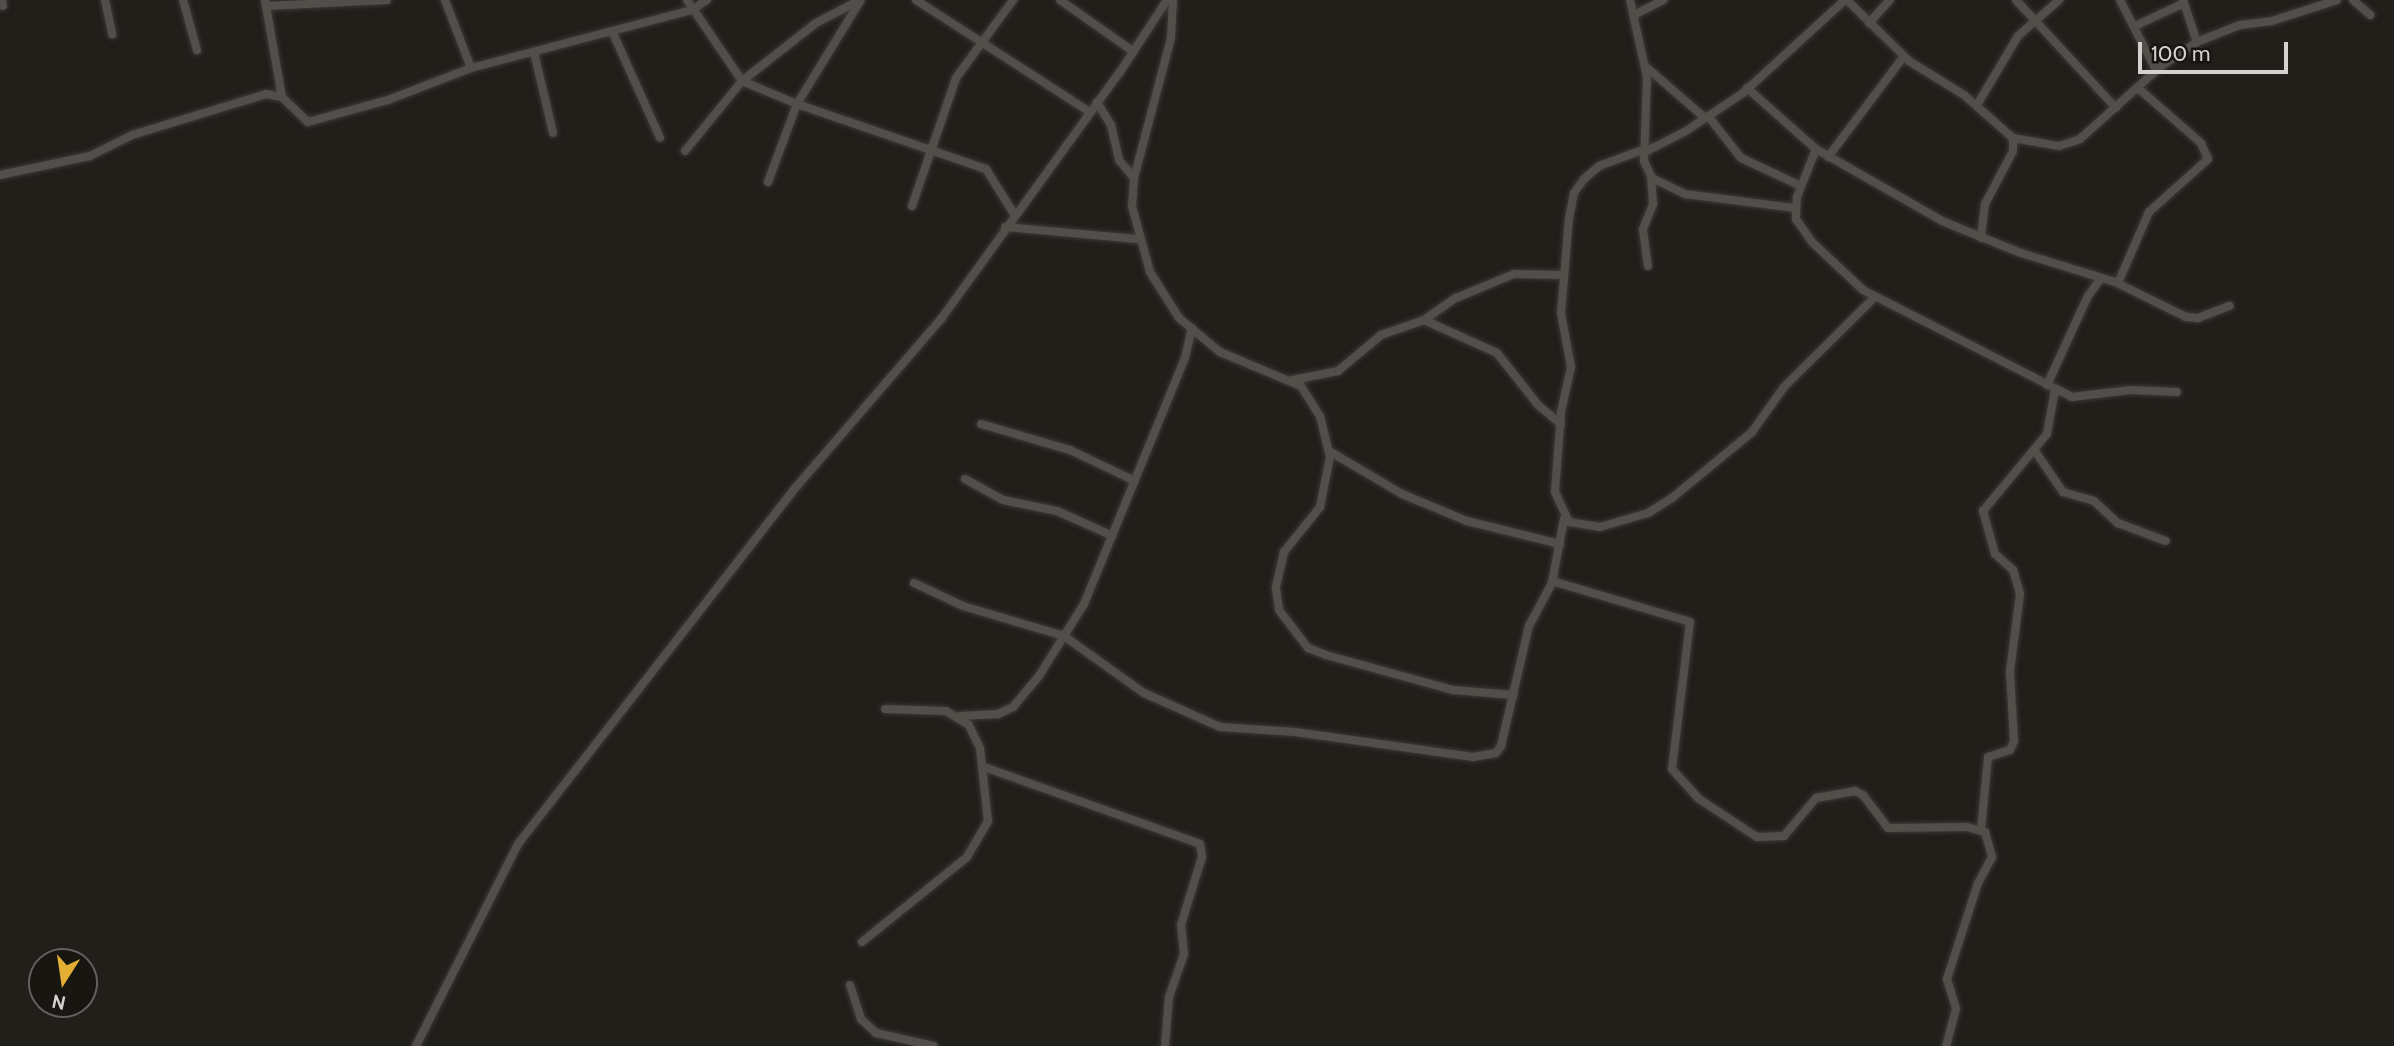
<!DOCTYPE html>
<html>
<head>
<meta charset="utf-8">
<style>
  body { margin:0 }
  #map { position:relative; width:2394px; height:1046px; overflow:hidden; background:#211f1a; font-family:Cabin,sans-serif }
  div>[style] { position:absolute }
  .roads { filter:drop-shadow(0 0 2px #3b3936) drop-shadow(0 0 2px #3b3936) }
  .minor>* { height:8px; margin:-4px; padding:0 4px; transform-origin:4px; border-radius:4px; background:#524f4a }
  span { translate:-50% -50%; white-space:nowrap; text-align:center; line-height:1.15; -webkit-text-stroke:7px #181611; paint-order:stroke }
  .north { position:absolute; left:28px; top:948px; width:70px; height:70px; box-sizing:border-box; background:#181611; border:2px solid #63615d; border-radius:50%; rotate:192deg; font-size:19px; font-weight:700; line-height:28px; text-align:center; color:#d3d2cf }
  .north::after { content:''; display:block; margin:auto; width:24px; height:32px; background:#e2af34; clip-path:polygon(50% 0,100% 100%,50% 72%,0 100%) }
  .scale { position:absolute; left:2138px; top:42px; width:150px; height:32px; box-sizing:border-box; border:4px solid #d3d2cf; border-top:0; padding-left:9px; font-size:21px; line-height:24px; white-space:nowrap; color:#d3d2cf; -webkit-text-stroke:5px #181611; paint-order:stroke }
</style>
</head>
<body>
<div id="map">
  <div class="roads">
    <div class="minor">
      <i style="left:2px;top:0;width:6px;rotate:81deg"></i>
      <i style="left:105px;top:0;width:35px;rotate:78deg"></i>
      <i style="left:183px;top:0;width:52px;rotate:74.4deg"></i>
      <i style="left:265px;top:0;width:98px;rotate:80.1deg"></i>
      <i style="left:687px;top:0;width:98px;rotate:55.8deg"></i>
      <i style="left:742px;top:81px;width:60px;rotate:22.7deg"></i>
      <i style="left:797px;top:104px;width:200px;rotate:19deg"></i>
      <i style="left:986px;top:169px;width:53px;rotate:58.1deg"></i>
      <i style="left:916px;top:0;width:207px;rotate:32.8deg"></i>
      <i style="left:1060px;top:0;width:90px;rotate:35.1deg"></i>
      <i style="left:1173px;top:0;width:38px;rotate:93deg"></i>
      <i style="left:1171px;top:38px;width:145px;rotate:104.8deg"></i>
      <i style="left:1134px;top:178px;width:28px;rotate:94deg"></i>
      <i style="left:1132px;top:206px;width:68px;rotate:74.7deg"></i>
      <i style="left:1150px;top:272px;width:54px;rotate:57.8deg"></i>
      <i style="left:1179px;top:318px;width:53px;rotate:39.7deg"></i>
      <i style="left:1220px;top:352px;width:88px;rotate:22.8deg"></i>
      <i style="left:1301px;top:386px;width:36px;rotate:58deg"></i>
      <i style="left:1320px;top:416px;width:42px;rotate:76.3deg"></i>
      <i style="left:1330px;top:457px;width:51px;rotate:101.3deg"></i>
      <i style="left:1320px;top:507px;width:58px;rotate:128.7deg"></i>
      <i style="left:1284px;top:552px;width:37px;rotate:103deg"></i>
      <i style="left:1276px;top:588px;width:22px;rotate:82deg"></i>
      <i style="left:1279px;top:610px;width:48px;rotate:52.7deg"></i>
      <i style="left:1308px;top:648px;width:19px;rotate:21deg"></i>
      <i style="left:1326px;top:655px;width:132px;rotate:15.4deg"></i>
      <i style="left:1453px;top:690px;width:61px;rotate:4.7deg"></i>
      <i style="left:1630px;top:0;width:79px;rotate:77.6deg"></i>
      <i style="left:1647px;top:77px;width:84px;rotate:92deg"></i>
      <i style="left:1644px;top:161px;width:19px;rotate:65deg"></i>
      <i style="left:1652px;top:178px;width:37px;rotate:26deg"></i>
      <i style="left:1685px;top:194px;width:111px;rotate:7.3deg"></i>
      <i style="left:1847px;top:0;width:87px;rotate:44.5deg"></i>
      <i style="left:1909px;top:61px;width:65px;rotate:31.7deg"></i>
      <i style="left:1964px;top:95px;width:65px;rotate:41.3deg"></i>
      <i style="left:2013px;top:138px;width:13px;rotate:90deg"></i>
      <i style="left:2013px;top:151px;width:60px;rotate:117.8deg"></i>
      <i style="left:1985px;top:204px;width:34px;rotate:97deg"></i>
      <i style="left:2016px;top:0;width:147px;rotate:47.2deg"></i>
      <i style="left:2120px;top:0;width:79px;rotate:62.8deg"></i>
      <i style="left:2183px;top:0;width:44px;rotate:71.6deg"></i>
      <i style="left:2353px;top:0;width:23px;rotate:41deg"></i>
      <i style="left:266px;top:6px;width:121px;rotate:-2.8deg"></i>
      <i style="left:1634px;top:15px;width:33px;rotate:-27deg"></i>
      <i style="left:1869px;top:23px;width:31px;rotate:-48deg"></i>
      <i style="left:2135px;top:26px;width:54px;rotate:-25.1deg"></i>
      <i style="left:612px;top:31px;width:117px;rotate:65.8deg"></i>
      <i style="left:534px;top:52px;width:83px;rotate:76.8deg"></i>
      <i style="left:1645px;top:66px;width:79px;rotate:40.9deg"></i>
      <i style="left:471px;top:68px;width:228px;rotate:-14.7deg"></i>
      <i style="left:692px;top:10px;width:18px;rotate:-34deg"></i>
      <i style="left:1747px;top:88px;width:92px;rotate:41.5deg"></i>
      <i style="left:1816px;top:149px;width:145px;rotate:29.7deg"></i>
      <i style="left:1942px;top:221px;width:85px;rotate:22.1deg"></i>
      <i style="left:2021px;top:253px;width:98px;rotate:17.1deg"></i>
      <i style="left:2115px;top:282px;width:79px;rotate:26.2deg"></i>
      <i style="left:2186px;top:317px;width:12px;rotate:5deg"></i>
      <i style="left:2198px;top:318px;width:34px;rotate:-21deg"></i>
      <i style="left:1097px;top:102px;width:27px;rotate:59deg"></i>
      <i style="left:1111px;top:125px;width:36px;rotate:77deg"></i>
      <i style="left:1119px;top:160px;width:23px;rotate:50deg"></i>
      <i style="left:1977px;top:105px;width:80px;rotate:-59.3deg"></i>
      <i style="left:2018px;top:36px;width:55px;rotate:-41.3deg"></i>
      <i style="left:1708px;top:116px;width:53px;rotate:51.8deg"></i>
      <i style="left:1741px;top:158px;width:66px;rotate:25deg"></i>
      <i style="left:2013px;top:138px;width:47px;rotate:9.9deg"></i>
      <i style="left:2059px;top:146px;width:22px;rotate:-18deg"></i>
      <i style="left:2080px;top:139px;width:108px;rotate:-42deg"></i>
      <i style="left:2160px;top:67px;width:45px;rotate:-34deg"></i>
      <i style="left:2197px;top:42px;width:46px;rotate:-21.6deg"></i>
      <i style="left:2240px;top:25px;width:32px;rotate:-7deg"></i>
      <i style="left:2272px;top:21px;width:68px;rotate:-17.9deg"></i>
      <i style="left:1645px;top:149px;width:49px;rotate:159.7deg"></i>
      <i style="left:1599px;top:166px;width:20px;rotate:139deg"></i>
      <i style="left:1584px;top:179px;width:17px;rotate:126deg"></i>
      <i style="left:1574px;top:193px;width:25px;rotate:101deg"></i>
      <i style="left:1569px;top:218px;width:95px;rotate:94.8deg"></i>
      <i style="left:1561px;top:313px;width:55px;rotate:79.5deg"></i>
      <i style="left:1571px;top:367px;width:46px;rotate:102.5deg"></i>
      <i style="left:1561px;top:412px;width:80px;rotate:94.3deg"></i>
      <i style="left:1555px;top:492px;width:33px;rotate:65deg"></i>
      <i style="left:1569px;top:522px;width:31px;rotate:9deg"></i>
      <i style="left:1600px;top:527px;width:50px;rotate:-16.3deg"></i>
      <i style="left:1648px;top:513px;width:28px;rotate:-32deg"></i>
      <i style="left:1672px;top:498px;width:104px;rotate:-39.5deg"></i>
      <i style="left:1752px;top:432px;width:55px;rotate:-54.6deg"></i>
      <i style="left:1784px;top:387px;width:128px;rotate:-44.7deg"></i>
      <i style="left:1816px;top:149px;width:52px;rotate:111.6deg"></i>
      <i style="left:1797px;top:197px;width:22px;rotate:93deg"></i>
      <i style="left:1796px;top:219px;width:29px;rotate:55deg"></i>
      <i style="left:1813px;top:243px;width:69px;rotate:43.2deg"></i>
      <i style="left:1863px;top:290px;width:235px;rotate:27.1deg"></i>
      <i style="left:2072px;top:397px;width:59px;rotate:-6.8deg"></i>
      <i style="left:2131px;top:390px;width:46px;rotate:2.5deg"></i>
      <i style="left:685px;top:151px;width:90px;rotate:-50.8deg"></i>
      <i style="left:742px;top:81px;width:94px;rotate:-38.1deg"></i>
      <i style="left:816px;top:23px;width:50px;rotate:-27.6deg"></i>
      <i style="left:1645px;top:152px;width:46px;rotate:-27.1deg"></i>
      <i style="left:1686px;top:131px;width:69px;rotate:-33.7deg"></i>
      <i style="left:1743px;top:93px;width:138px;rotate:-42.4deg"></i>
      <i style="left:1828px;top:157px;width:126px;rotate:-53deg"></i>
      <i style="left:0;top:175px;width:92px;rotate:-11.9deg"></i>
      <i style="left:90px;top:156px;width:47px;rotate:-26.6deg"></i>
      <i style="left:132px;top:135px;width:140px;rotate:-17deg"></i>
      <i style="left:266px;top:94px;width:16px;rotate:11deg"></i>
      <i style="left:282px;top:97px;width:36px;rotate:44deg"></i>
      <i style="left:308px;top:122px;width:83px;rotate:-15.4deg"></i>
      <i style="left:388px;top:100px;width:89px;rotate:-21.1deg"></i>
      <i style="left:471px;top:68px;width:73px;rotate:-110.9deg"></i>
      <i style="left:768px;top:182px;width:83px;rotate:-69.6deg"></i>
      <i style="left:797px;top:104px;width:121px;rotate:-58.5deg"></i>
      <i style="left:912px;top:206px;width:135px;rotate:-71deg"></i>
      <i style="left:956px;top:78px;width:97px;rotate:-53.8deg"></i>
      <i style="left:1005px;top:227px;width:134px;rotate:5.2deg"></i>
      <i style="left:1648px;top:266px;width:37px;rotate:-98deg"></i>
      <i style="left:1643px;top:229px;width:27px;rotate:-68deg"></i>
      <i style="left:1653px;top:204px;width:27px;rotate:-94deg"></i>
      <i style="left:2118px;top:283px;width:77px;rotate:-66.4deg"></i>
      <i style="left:2149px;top:212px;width:79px;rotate:-41.9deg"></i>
      <i style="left:2208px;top:159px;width:17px;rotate:-114deg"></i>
      <i style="left:2201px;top:143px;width:84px;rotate:-138.9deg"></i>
      <i style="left:1424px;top:320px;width:80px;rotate:24.3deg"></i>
      <i style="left:1497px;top:353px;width:66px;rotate:51.7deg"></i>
      <i style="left:1538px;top:405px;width:30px;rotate:40deg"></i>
      <i style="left:1292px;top:380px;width:47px;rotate:-11.1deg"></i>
      <i style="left:1338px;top:371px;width:56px;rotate:-39.9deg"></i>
      <i style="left:1381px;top:335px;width:46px;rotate:-19.2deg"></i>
      <i style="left:1424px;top:320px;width:39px;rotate:-35deg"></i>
      <i style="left:1456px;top:298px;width:63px;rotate:-22.5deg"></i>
      <i style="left:1514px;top:274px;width:50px;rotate:1.1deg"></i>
      <i style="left:2047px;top:385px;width:98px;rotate:-65.3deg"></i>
      <i style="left:2088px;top:296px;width:22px;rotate:-54deg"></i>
      <i style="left:981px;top:424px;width:93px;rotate:16.3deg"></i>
      <i style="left:1070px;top:450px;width:72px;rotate:25.5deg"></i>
      <i style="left:1329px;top:451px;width:85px;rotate:30.5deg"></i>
      <i style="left:1402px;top:494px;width:70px;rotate:22.6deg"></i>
      <i style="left:1467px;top:521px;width:96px;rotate:13.9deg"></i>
      <i style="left:2035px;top:451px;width:50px;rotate:55.7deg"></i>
      <i style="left:2063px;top:492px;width:32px;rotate:16deg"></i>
      <i style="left:2094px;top:501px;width:33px;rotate:43deg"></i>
      <i style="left:2118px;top:523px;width:51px;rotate:20.6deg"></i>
      <i style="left:965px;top:479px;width:43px;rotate:28.9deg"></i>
      <i style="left:1003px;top:500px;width:55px;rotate:11.5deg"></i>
      <i style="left:1057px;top:511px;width:61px;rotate:24.1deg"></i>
      <i style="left:1552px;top:581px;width:144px;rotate:16.5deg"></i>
      <i style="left:1690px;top:622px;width:148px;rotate:97deg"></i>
      <i style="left:1672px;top:769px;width:40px;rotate:48deg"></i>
      <i style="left:1699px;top:799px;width:69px;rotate:33.2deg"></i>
      <i style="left:1757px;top:837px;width:27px;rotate:-2deg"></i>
      <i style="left:1784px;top:836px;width:50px;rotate:-49.9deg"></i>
      <i style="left:1816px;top:798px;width:40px;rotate:-10deg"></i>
      <i style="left:1855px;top:791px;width:9px;rotate:27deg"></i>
      <i style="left:1863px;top:795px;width:41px;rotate:52.9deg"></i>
      <i style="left:1888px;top:828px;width:79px;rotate:-0.7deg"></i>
      <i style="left:1967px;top:827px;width:19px;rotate:16deg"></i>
      <i style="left:1985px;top:832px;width:26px;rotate:74deg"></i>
      <i style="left:1992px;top:857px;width:30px;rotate:118deg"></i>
      <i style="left:1978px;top:883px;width:101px;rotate:107.9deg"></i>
      <i style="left:1947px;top:979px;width:31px;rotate:73deg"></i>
      <i style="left:1956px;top:1009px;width:38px;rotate:105deg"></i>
      <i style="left:914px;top:583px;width:54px;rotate:25.1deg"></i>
      <i style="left:963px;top:606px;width:105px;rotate:16.5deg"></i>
      <i style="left:1064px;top:636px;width:98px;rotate:35.5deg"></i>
      <i style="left:1144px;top:693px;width:83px;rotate:24.1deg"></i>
      <i style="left:1220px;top:727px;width:75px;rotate:3.8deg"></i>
      <i style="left:1295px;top:732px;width:180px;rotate:8deg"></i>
      <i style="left:1473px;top:757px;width:23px;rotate:-10deg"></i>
      <i style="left:1496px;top:753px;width:9px;rotate:-54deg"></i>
      <i style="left:1501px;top:746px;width:123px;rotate:-76.9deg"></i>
      <i style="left:1529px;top:626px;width:49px;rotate:-61.9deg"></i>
      <i style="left:1552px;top:583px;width:65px;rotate:-79.4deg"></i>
      <i style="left:960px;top:716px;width:38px;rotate:-3deg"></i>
      <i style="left:998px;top:714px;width:17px;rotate:-25deg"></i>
      <i style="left:1013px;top:707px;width:40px;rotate:-50deg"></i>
      <i style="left:1039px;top:676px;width:85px;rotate:-58deg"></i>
      <i style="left:1084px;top:604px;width:266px;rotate:-67.7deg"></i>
      <i style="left:1185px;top:358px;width:31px;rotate:-77deg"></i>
      <i style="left:984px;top:767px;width:229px;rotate:19.6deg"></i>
      <i style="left:1200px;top:844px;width:13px;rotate:81deg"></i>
      <i style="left:1202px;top:857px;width:71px;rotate:107.2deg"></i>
      <i style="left:1181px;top:925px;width:29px;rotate:84deg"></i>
      <i style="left:1184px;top:954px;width:46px;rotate:109.2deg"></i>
      <i style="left:1169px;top:997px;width:49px;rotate:94.7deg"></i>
      <i style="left:1981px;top:830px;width:73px;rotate:-84.5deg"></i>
      <i style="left:1988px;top:757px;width:23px;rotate:-18deg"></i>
      <i style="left:2010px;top:750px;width:10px;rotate:-66deg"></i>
      <i style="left:2014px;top:741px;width:70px;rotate:-93.3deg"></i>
      <i style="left:2010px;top:671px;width:78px;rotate:-82.6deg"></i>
      <i style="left:2020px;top:594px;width:25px;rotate:-106deg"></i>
      <i style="left:2013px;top:570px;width:24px;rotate:-138deg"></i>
      <i style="left:1995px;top:554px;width:45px;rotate:-105.6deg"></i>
      <i style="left:1983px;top:511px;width:100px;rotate:-50.3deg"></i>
      <i style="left:2047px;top:434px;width:46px;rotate:-79.9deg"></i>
      <i style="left:862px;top:942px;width:135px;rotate:-39deg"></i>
      <i style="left:967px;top:857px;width:42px;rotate:-59.7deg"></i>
      <i style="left:988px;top:821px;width:73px;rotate:-96.3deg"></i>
      <i style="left:980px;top:748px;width:25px;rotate:-116deg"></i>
      <i style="left:969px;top:725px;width:27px;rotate:-149deg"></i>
      <i style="left:946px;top:711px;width:61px;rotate:-178.1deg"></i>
      <i style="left:850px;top:985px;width:36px;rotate:72deg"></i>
      <i style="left:861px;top:1019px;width:21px;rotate:43deg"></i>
      <i style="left:876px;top:1033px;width:59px;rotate:12.6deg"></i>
      <i style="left:416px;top:1046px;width:226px;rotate:-63.2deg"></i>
      <i style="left:518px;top:844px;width:452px;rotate:-52.1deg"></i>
      <i style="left:796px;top:487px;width:222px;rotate:-49.2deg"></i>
      <i style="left:941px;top:319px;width:305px;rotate:-54.1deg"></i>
      <i style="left:1120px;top:72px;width:86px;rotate:-56.9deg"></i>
    </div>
  </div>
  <div class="north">N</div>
  <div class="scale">100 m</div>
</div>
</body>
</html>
